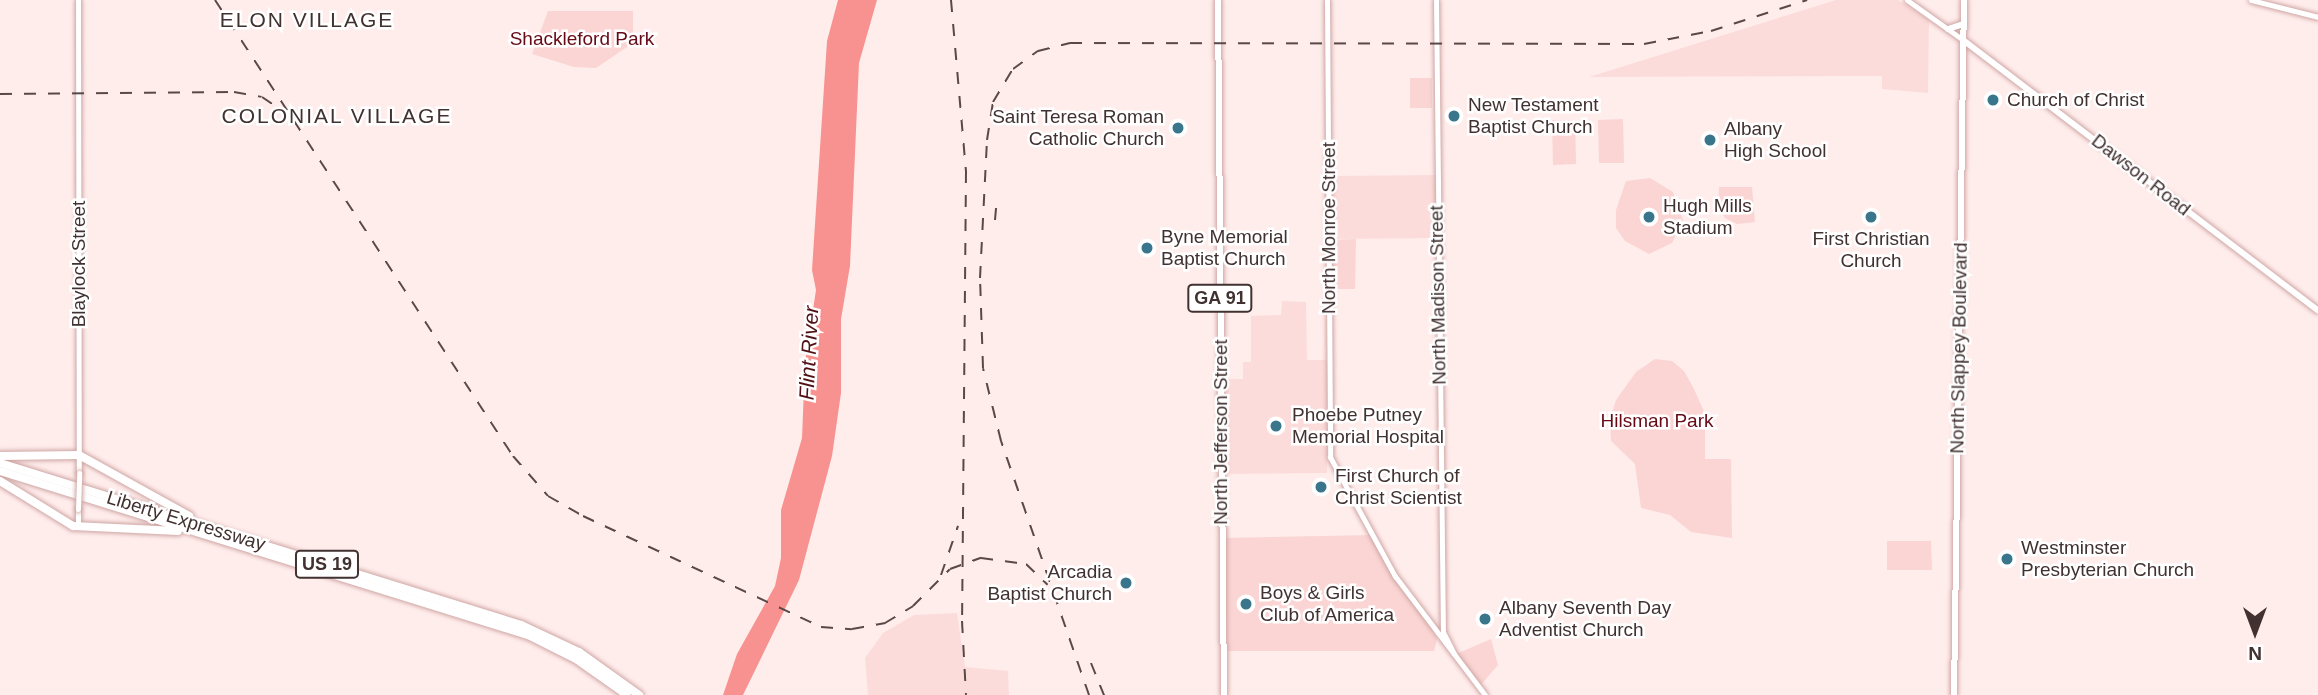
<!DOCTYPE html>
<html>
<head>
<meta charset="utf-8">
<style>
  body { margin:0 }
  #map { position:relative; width:2318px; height:695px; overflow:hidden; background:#ffedec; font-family:Arial,sans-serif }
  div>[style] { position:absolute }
  .built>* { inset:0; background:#fcdcda }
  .green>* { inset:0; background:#fad5d3 }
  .water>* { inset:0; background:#f89290 }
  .roads { filter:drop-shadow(0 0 2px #cfa6a4) drop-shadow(0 0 2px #cfa6a4) }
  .secondary>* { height:5px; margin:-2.5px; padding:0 2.5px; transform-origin:2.5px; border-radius:2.5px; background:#fff }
  .primary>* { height:6px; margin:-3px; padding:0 3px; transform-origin:3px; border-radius:3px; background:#fff }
  .motorway>* { height:8px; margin:-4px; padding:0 4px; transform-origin:4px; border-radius:4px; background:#fff }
  .rail>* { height:2px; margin-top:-1px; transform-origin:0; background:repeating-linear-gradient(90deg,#594847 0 12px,transparent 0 24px) }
  .bridges { filter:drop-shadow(0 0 2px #cfa6a4) drop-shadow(0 0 2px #cfa6a4) }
  .secondary-bridge>* { height:5px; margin:-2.5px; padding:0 2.5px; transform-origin:2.5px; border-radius:2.5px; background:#fff }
  .dots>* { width:19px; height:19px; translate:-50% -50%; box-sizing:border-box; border:4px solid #fff; border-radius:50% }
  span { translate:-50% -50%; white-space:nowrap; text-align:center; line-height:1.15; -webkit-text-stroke:5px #fff; paint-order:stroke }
  .shield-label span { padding:2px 5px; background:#fff; border:2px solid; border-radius:5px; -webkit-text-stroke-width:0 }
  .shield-label { font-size:18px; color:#413130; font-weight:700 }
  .park-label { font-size:19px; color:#660a16 }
  .poi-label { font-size:19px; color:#413130 }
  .left { translate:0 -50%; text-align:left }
  .right { translate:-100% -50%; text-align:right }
  .street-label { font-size:19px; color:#413130 }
  .neighbourhood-label { font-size:21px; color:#413130; letter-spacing:2px }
  .water-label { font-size:21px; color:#501115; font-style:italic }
  .north { position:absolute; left:2220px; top:597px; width:70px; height:70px; -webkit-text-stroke:5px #fff; paint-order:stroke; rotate:180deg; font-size:19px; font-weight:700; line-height:28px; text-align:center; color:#413130 }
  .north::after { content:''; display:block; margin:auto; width:24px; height:32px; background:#413130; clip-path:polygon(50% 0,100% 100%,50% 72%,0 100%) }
</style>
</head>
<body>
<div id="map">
  <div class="built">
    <i style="clip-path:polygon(1836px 0,1898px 0,1929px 20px,1928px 93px,1882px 89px,1882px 76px,1589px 77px)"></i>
    <i style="clip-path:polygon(1437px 175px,1437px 238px,1330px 239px,1329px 176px)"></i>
    <i style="clip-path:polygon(1282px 301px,1306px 302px,1307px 360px,1328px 360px,1327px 473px,1226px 474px,1225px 379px,1243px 379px,1243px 362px,1251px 362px,1251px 316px,1281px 315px)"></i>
    <i style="clip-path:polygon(957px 613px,965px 667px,1008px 671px,1009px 695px,868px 695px,865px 658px,883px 633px,914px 615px)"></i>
  </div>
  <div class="green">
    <i style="clip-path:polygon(548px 11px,633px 11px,633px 43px,596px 68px,574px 67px,532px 54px)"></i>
    <i style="clip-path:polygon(1410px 78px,1432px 78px,1432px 108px,1410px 108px)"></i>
    <i style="clip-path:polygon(1623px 119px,1624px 163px,1599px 163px,1598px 120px)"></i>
    <i style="clip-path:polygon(1552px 120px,1575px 120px,1576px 164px,1553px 165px)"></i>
    <i style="clip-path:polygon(1650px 178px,1673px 192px,1683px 220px,1672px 243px,1649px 254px,1625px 241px,1616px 228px,1616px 210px,1626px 181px)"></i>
    <i style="clip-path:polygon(1719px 187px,1752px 187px,1755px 222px,1737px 224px,1725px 218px,1718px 207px)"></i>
    <i style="clip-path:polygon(1356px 239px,1355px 289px,1330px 289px,1329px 240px)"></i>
    <i style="clip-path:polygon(1655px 359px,1672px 361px,1684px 371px,1694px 389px,1705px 414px,1705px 459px,1731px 459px,1732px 538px,1691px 532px,1670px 515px,1641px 508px,1635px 464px,1611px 441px,1610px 419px,1616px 400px,1636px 372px)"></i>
    <i style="clip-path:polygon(1372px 535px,1425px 616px,1437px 639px,1434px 651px,1227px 651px,1224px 538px)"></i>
    <i style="clip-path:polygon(1887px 541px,1931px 541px,1932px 570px,1887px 570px)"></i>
    <i style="clip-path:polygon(1491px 639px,1498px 665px,1479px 687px,1454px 655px)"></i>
  </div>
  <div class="water">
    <i style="clip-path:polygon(838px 0,877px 0,859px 63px,850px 266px,841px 319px,841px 393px,832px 456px,799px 580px,743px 695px,723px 695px,737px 654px,775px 586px,781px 558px,781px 510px,802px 438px,805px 363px,816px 290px,812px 270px,827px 41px)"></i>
  </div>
  <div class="roads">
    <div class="secondary">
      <i style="left:78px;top:0;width:473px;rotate:89.9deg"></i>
      <i style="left:1327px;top:0;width:457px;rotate:89.6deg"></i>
      <i style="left:1330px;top:457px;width:136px;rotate:61.4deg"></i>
      <i style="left:1395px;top:576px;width:149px;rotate:52.9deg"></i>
      <i style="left:1436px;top:0;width:632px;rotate:89.37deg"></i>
      <i style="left:1443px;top:632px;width:25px;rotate:63deg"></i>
      <i style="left:1907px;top:0;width:69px;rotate:35.5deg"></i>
      <i style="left:2251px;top:0;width:69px;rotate:14.2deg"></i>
      <i style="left:78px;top:527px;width:18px;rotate:-90deg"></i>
    </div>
    <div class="primary">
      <i style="left:1218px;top:0;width:695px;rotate:89.51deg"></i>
      <i style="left:1948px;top:29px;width:16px;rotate:-18deg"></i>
      <i style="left:1963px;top:40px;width:446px;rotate:37.3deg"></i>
      <i style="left:1954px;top:695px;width:695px;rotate:-89.18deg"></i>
    </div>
    <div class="motorway">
      <i style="left:0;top:456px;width:79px;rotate:-0.7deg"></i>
      <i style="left:79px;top:455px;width:126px;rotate:29deg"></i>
      <i style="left:0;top:463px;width:546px;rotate:17.27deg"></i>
      <i style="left:521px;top:625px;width:64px;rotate:25deg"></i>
      <i style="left:579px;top:652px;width:74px;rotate:35.6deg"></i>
      <i style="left:0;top:471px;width:553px;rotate:17.26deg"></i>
      <i style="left:528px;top:635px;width:54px;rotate:26.6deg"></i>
      <i style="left:576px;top:659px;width:62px;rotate:35.2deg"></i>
      <i style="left:0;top:481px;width:86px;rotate:31.7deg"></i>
      <i style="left:73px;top:526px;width:105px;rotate:2.7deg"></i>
    </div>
  </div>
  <div class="rail">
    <i style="left:215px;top:0;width:545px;rotate:56.84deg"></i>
    <i style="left:513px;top:456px;width:53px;rotate:48.8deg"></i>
    <i style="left:548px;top:496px;width:40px;rotate:29.7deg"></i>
    <i style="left:583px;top:516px;width:263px;rotate:25deg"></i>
    <i style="left:821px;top:627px;width:31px;rotate:4deg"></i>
    <i style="left:852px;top:629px;width:34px;rotate:-10deg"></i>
    <i style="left:885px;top:623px;width:33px;rotate:-31deg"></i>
    <i style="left:913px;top:606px;width:52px;rotate:-45deg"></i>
    <i style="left:950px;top:569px;width:33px;rotate:-20deg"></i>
    <i style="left:981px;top:558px;width:45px;rotate:7.6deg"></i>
    <i style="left:1026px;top:564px;width:30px;rotate:44deg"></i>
    <i style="left:951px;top:0;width:172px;rotate:85deg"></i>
    <i style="left:966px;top:171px;width:450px;rotate:90.5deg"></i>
    <i style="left:962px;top:621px;width:74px;rotate:86.9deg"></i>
    <i style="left:0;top:94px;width:234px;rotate:-0.5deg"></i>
    <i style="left:234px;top:92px;width:28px;rotate:10deg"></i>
    <i style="left:262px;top:97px;width:23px;rotate:34deg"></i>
    <i style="left:995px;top:220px;width:23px;rotate:-85deg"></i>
    <i style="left:941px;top:575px;width:52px;rotate:-70.9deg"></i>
    <i style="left:1091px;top:663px;width:35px;rotate:68deg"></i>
    <i style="left:1089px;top:695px;width:269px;rotate:-109.1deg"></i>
    <i style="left:1001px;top:441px;width:75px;rotate:-103.9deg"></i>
    <i style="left:983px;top:368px;width:90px;rotate:-91.9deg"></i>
    <i style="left:980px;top:278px;width:138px;rotate:-87.1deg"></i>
    <i style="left:987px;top:140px;width:38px;rotate:-81deg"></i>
    <i style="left:993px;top:102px;width:39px;rotate:-59deg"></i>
    <i style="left:1013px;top:69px;width:31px;rotate:-36deg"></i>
    <i style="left:1038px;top:51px;width:33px;rotate:-14deg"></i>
    <i style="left:1070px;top:43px;width:574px;rotate:0.1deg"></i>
    <i style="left:1644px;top:44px;width:68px;rotate:-11deg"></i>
    <i style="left:1711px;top:31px;width:101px;rotate:-17.9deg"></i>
  </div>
  <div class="bridges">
    <div class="secondary-bridge">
      <i style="left:78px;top:509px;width:36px;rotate:-88deg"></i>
    </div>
  </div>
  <div class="dots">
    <i style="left:1993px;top:100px;background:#39768c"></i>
    <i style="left:1454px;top:116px;background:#39768c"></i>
    <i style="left:1178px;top:128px;background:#39768c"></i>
    <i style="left:1710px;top:140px;background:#39768c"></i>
    <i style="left:1649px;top:217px;background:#39768c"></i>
    <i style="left:1871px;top:217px;background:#39768c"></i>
    <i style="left:1147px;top:248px;background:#39768c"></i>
    <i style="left:1276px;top:426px;background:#39768c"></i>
    <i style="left:1321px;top:487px;background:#39768c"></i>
    <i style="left:2007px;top:559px;background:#39768c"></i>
    <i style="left:1126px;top:583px;background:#39768c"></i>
    <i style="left:1246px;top:604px;background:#39768c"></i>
    <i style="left:1485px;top:619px;background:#39768c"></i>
  </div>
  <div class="shield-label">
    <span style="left:1220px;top:298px">GA 91</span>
    <span style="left:327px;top:564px">US 19</span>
  </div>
  <div class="park-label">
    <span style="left:582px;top:39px">Shackleford Park</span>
    <span style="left:1657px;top:421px">Hilsman Park</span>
  </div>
  <div class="poi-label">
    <span class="left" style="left:2007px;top:100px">Church of Christ</span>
    <span class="left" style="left:1468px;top:116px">New Testament<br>Baptist Church</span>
    <span class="right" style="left:1164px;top:128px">Saint Teresa Roman<br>Catholic Church</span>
    <span class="left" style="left:1724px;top:140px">Albany<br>High School</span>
    <span class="left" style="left:1663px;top:217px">Hugh Mills<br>Stadium</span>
    <span class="left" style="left:1161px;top:248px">Byne Memorial<br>Baptist Church</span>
    <span style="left:1871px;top:250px">First Christian<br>Church</span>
    <span class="left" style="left:1292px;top:426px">Phoebe Putney<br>Memorial Hospital</span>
    <span class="left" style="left:1335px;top:487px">First Church of<br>Christ Scientist</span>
    <span class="left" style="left:2021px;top:559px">Westminster<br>Presbyterian Church</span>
    <span class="right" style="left:1112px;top:583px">Arcadia<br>Baptist Church</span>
    <span class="left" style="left:1260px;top:604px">Boys &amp; Girls<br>Club of America</span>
    <span class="left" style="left:1499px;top:619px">Albany Seventh Day<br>Adventist Church</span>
  </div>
  <div class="street-label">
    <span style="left:2141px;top:175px;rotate:38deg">Dawson Road</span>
    <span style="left:1329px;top:228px;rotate:-90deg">North Monroe Street</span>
    <span style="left:79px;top:264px;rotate:-90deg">Blaylock Street</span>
    <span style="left:1438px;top:295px;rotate:-91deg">North Madison Street</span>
    <span style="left:1959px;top:348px;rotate:-89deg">North Slappey Boulevard</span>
    <span style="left:1221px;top:432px;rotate:-90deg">North Jefferson Street</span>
    <span style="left:186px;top:521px;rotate:17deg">Liberty Expressway</span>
  </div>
  <div class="neighbourhood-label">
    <span style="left:307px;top:20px">ELON VILLAGE</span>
    <span style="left:337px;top:116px">COLONIAL VILLAGE</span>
  </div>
  <div class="water-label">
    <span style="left:809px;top:353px;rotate:-87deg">Flint River</span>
  </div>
  <div class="north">N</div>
</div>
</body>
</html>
